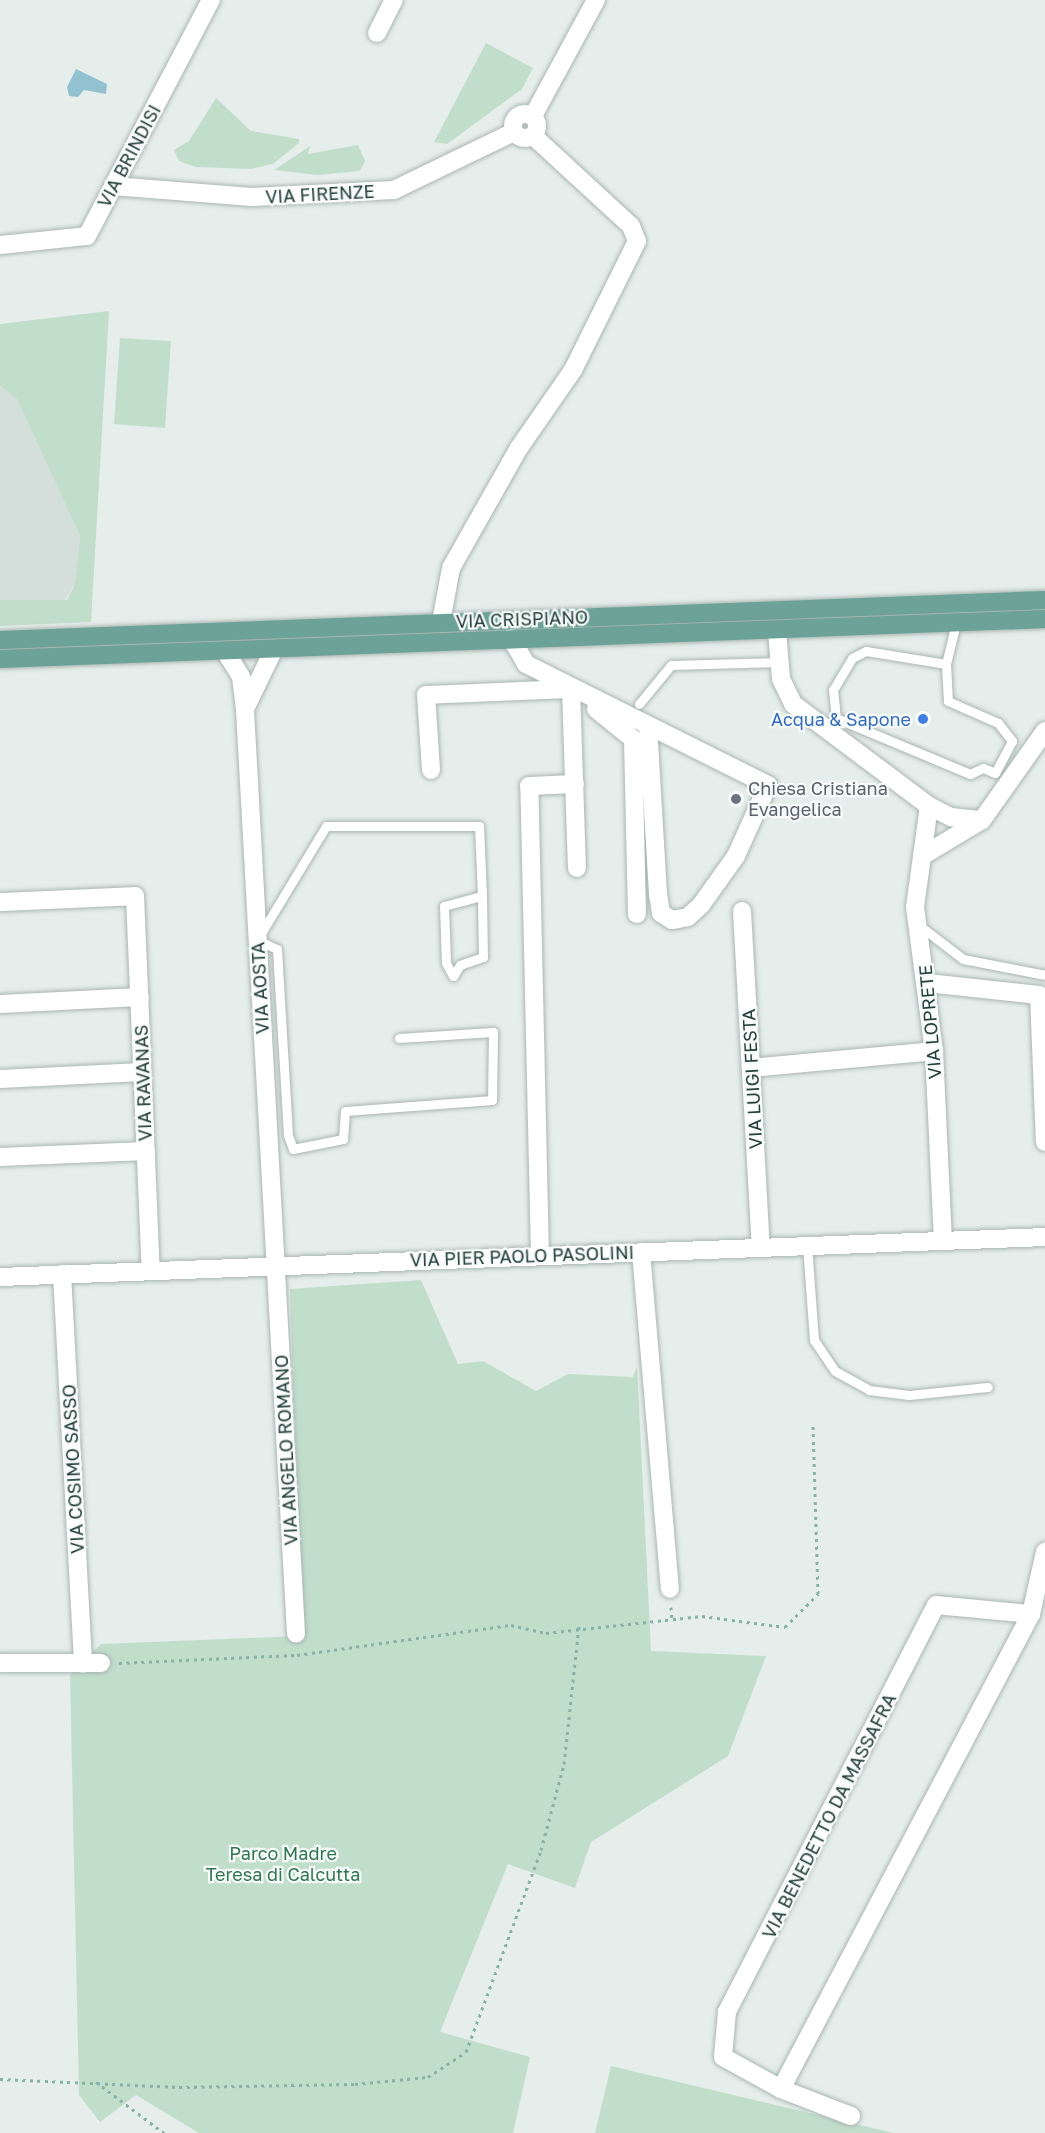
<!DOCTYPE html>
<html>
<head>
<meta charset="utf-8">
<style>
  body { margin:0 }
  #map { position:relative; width:1045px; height:2133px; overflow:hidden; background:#e6eeeb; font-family:"Golos Text",sans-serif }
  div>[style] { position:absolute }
  .built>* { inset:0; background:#d4dedb }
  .green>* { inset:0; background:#c1decb }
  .water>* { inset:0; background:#92c2d0 }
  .path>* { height:3px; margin-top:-1.5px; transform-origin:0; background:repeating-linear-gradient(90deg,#88b1a7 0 3px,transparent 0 7.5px) }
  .roads { filter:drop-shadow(0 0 2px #a9b6b3) drop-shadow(0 0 2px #a9b6b3) }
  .lane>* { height:9px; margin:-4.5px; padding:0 4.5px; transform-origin:4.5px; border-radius:4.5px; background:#fff }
  .street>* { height:18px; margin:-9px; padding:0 9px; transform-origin:9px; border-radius:9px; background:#fff }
  .street>.ring { margin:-9px; padding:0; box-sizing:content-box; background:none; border:18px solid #fff; border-radius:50% }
  .primary>* { height:18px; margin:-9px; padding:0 9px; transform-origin:9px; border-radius:9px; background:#6da298 }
  .dots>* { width:16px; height:16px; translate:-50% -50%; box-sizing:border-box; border:3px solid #f7fbf9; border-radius:50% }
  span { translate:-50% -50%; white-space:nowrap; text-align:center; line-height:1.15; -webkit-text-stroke:4.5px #f7fbf9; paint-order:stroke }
  .street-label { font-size:18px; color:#26403b }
  .shop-label { font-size:18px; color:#366cbe }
  .right { translate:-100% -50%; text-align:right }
  .worship-label { font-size:18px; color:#5b616d }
  .left { translate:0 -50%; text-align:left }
  .park-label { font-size:18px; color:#317651 }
</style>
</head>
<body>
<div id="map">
  <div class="built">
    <i style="clip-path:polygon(0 386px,17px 399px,80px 536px,75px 584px,63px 603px,0 600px)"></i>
  </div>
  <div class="green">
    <i style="clip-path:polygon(486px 43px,533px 68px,522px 89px,447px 144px,434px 142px)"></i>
    <i style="clip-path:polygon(216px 98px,251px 131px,299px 139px,299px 143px,273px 164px,251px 169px,196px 167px,179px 161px,174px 150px,189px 141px)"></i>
    <i style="clip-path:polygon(358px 145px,365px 161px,360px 171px,318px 175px,274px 170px,310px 146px,308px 154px)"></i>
    <i style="clip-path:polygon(109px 311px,91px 622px,0 626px,0 600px,67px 600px,75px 584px,80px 536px,17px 399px,0 386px,0 324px)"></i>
    <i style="clip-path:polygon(120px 338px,171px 341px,165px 428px,114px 424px)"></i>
    <i style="clip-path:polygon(421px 1280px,458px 1364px,483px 1361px,536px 1391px,568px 1374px,633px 1377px,637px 1366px,651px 1651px,766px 1656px,728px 1756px,591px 1842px,575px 1888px,508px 1864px,440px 2032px,530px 2057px,513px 2133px,199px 2133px,136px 2095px,100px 2122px,79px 2095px,70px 1675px,101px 1644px,301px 1636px,290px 1289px)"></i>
    <i style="clip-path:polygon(611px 2066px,894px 2133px,595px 2133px)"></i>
  </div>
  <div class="water">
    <i style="clip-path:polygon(76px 69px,107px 84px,106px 94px,84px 90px,78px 97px,69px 96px,67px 87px)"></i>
  </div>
  <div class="path">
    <i style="left:671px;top:1607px;width:13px;rotate:86deg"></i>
    <i style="left:119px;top:1663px;width:178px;rotate:-2.6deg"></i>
    <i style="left:297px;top:1655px;width:216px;rotate:-8deg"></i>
    <i style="left:511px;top:1625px;width:36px;rotate:13deg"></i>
    <i style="left:546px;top:1633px;width:157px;rotate:-6.2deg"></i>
    <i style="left:702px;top:1616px;width:84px;rotate:7.5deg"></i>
    <i style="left:785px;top:1627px;width:47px;rotate:-45deg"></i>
    <i style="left:818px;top:1594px;width:169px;rotate:-91.7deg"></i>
    <i style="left:0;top:2079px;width:179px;rotate:2.6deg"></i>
    <i style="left:179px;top:2087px;width:176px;rotate:-1deg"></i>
    <i style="left:355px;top:2084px;width:73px;rotate:-5.5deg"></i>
    <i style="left:428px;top:2077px;width:45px;rotate:-33.3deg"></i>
    <i style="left:466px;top:2052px;width:215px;rotate:-69.6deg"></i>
    <i style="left:541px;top:1850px;width:89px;rotate:-75deg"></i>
    <i style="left:564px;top:1764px;width:139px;rotate:-83.8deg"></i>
    <i style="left:96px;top:2082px;width:85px;rotate:36.9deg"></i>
  </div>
  <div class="roads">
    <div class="lane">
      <i style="left:946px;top:664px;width:37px;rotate:87deg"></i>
      <i style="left:948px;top:701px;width:55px;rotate:23.7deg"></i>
      <i style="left:998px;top:723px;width:23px;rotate:52deg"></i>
      <i style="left:1012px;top:741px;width:36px;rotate:118deg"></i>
      <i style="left:995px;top:773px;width:13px;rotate:-157deg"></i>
      <i style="left:983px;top:768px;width:14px;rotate:155deg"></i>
      <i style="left:970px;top:774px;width:145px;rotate:-157.3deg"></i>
      <i style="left:836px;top:718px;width:28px;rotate:-96deg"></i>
      <i style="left:833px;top:690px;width:37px;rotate:-59deg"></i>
      <i style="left:852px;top:658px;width:16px;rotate:-27deg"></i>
      <i style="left:866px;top:651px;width:81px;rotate:9.2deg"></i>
      <i style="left:946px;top:664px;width:42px;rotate:-76.3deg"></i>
      <i style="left:639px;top:704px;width:50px;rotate:-50.6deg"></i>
      <i style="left:671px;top:665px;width:108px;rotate:-1.6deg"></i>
      <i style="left:920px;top:926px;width:54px;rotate:37.5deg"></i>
      <i style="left:963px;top:959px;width:84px;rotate:11deg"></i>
      <i style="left:399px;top:1038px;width:94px;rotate:-3.7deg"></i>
      <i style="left:493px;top:1032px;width:68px;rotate:90.8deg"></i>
      <i style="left:492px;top:1100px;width:147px;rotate:175.7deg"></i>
      <i style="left:345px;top:1111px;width:28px;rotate:94deg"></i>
      <i style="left:343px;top:1139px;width:51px;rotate:168.7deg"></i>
      <i style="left:293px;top:1149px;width:15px;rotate:-110deg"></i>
      <i style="left:288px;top:1135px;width:186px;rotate:-93.4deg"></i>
      <i style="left:277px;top:949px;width:22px;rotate:-156deg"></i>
      <i style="left:257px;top:940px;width:133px;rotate:-58.8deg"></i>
      <i style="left:326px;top:826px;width:153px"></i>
      <i style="left:479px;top:826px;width:70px;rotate:87.5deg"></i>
      <i style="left:482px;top:896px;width:61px;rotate:89.1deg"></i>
      <i style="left:483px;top:957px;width:24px;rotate:161deg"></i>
      <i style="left:460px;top:965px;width:13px;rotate:122deg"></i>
      <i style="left:453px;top:976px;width:15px;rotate:-118deg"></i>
      <i style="left:446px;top:963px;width:57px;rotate:-92deg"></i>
      <i style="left:444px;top:906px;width:39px;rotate:-15deg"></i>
      <i style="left:807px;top:1245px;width:95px;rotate:85.8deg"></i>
      <i style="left:814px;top:1340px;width:37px;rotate:56deg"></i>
      <i style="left:835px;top:1371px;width:39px;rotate:29deg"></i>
      <i style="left:869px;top:1390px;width:40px;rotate:7.1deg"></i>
      <i style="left:909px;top:1395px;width:79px;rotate:-5.8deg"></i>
    </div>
    <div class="street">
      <i style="left:377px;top:33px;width:37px;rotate:-63deg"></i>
      <i class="ring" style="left:513px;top:114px;width:6px;height:6px"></i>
      <i style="left:533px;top:116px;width:132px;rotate:-61.5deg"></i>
      <i style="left:113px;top:186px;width:139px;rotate:4.5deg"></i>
      <i style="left:252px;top:197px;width:142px;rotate:-2.8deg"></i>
      <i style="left:394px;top:190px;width:133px;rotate:-25.8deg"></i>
      <i style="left:0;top:245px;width:87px;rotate:-5.9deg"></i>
      <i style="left:87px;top:236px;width:267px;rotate:-62.3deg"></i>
      <i style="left:441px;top:622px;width:55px;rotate:-79.5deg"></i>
      <i style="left:451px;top:568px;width:138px;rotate:-60.5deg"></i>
      <i style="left:519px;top:448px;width:95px;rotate:-55.3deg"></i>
      <i style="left:573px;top:370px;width:144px;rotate:-63.6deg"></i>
      <i style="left:637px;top:241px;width:16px;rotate:-112deg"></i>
      <i style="left:631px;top:226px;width:133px;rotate:-137.4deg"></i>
      <i style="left:777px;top:631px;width:48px;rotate:85.2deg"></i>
      <i style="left:781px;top:679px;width:28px;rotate:64deg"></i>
      <i style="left:793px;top:704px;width:170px;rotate:36.9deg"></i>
      <i style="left:929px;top:806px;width:25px;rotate:27deg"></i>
      <i style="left:951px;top:817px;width:31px;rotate:6deg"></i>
      <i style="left:511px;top:638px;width:30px;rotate:60deg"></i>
      <i style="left:526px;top:664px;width:271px;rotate:26.6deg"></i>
      <i style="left:768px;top:785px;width:78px;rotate:114.3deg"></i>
      <i style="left:736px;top:856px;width:60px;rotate:125.5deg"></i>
      <i style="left:701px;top:905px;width:18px;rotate:137deg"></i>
      <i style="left:688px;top:917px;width:16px;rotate:169deg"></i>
      <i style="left:672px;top:920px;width:13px;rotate:-148deg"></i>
      <i style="left:661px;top:913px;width:19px;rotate:-99deg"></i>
      <i style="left:658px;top:894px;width:166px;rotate:-93.4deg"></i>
      <i style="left:225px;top:651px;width:31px;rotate:58deg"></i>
      <i style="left:241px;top:677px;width:33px;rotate:83deg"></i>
      <i style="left:245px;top:710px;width:925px;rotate:86.84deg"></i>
      <i style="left:245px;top:709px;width:67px;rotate:-64.2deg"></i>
      <i style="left:596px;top:709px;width:48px;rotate:39deg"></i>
      <i style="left:633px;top:739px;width:175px;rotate:88.7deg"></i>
      <i style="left:431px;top:770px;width:75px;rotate:-93.8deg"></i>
      <i style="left:426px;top:695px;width:145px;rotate:-2.4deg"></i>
      <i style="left:571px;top:689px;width:179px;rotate:88.1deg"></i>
      <i style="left:929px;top:806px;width:102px;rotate:97.9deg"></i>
      <i style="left:915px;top:907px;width:145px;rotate:82.5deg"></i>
      <i style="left:934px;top:1051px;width:189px;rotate:87.3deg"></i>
      <i style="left:922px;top:856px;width:70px;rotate:-31deg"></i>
      <i style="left:982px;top:820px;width:109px;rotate:-54.7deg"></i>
      <i style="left:0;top:902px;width:135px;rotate:-2.5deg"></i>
      <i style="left:135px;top:896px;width:375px;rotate:87.6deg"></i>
      <i style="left:742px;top:911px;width:337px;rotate:86.8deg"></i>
      <i style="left:927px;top:983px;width:113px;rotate:6.1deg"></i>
      <i style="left:1039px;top:995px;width:147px;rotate:87.7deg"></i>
      <i style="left:0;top:1004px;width:140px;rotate:-2.9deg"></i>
      <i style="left:751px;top:1068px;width:184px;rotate:-5.3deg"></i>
      <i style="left:0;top:1079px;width:142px;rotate:-2.8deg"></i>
      <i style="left:0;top:1157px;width:146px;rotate:-2.4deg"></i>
      <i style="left:641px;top:1252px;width:338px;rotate:85.1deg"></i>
      <i style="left:540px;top:1256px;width:470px;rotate:-91.3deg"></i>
      <i style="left:529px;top:786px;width:46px;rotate:-2.5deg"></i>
      <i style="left:62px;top:1274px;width:390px;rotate:86.9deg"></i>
      <i style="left:0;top:1277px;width:1046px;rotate:-2.19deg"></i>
      <i style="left:1031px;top:1614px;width:95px;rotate:-174.6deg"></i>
      <i style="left:936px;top:1605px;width:458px;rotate:117.2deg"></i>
      <i style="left:727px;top:2012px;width:45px;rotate:95.1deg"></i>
      <i style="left:723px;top:2057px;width:66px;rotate:28.9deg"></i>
      <i style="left:781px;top:2089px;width:537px;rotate:-62.24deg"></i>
      <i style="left:1031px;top:1614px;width:64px;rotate:-77.3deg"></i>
      <i style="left:0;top:1663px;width:101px"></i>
      <i style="left:781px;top:2089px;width:75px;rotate:21.1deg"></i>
    </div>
    <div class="primary">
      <i style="left:0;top:640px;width:1046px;rotate:-2.19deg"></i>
      <i style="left:0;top:659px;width:1046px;rotate:-2.19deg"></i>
    </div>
  </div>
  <div class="dots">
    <i style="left:923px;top:719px;background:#3f7fe0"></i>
    <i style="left:736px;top:799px;background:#6b7280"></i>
  </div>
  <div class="street-label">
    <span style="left:129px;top:156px;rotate:-62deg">VIA BRINDISI</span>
    <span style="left:320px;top:194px;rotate:-3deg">VIA FIRENZE</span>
    <span style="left:522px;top:619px;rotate:-2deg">VIA CRISPIANO</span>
    <span style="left:260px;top:988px;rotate:-93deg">VIA AOSTA</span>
    <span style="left:930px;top:1022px;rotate:-95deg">VIA LOPRETE</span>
    <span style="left:752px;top:1079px;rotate:-93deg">VIA LUIGI FESTA</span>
    <span style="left:143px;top:1083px;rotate:-92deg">VIA RAVANAS</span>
    <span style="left:522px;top:1256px;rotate:-2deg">VIA PIER PAOLO PASOLINI</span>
    <span style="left:286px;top:1450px;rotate:-93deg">VIA ANGELO ROMANO</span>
    <span style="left:73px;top:1469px;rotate:-93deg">VIA COSIMO SASSO</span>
    <span style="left:829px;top:1816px;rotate:-63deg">VIA BENEDETTO DA MASSAFRA</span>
  </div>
  <div class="shop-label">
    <span class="right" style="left:911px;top:719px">Acqua &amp; Sapone</span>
  </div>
  <div class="worship-label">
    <span class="left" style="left:748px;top:799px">Chiesa Cristiana<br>Evangelica</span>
  </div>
  <div class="park-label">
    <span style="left:283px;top:1864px">Parco Madre<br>Teresa di Calcutta</span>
  </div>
</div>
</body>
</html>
